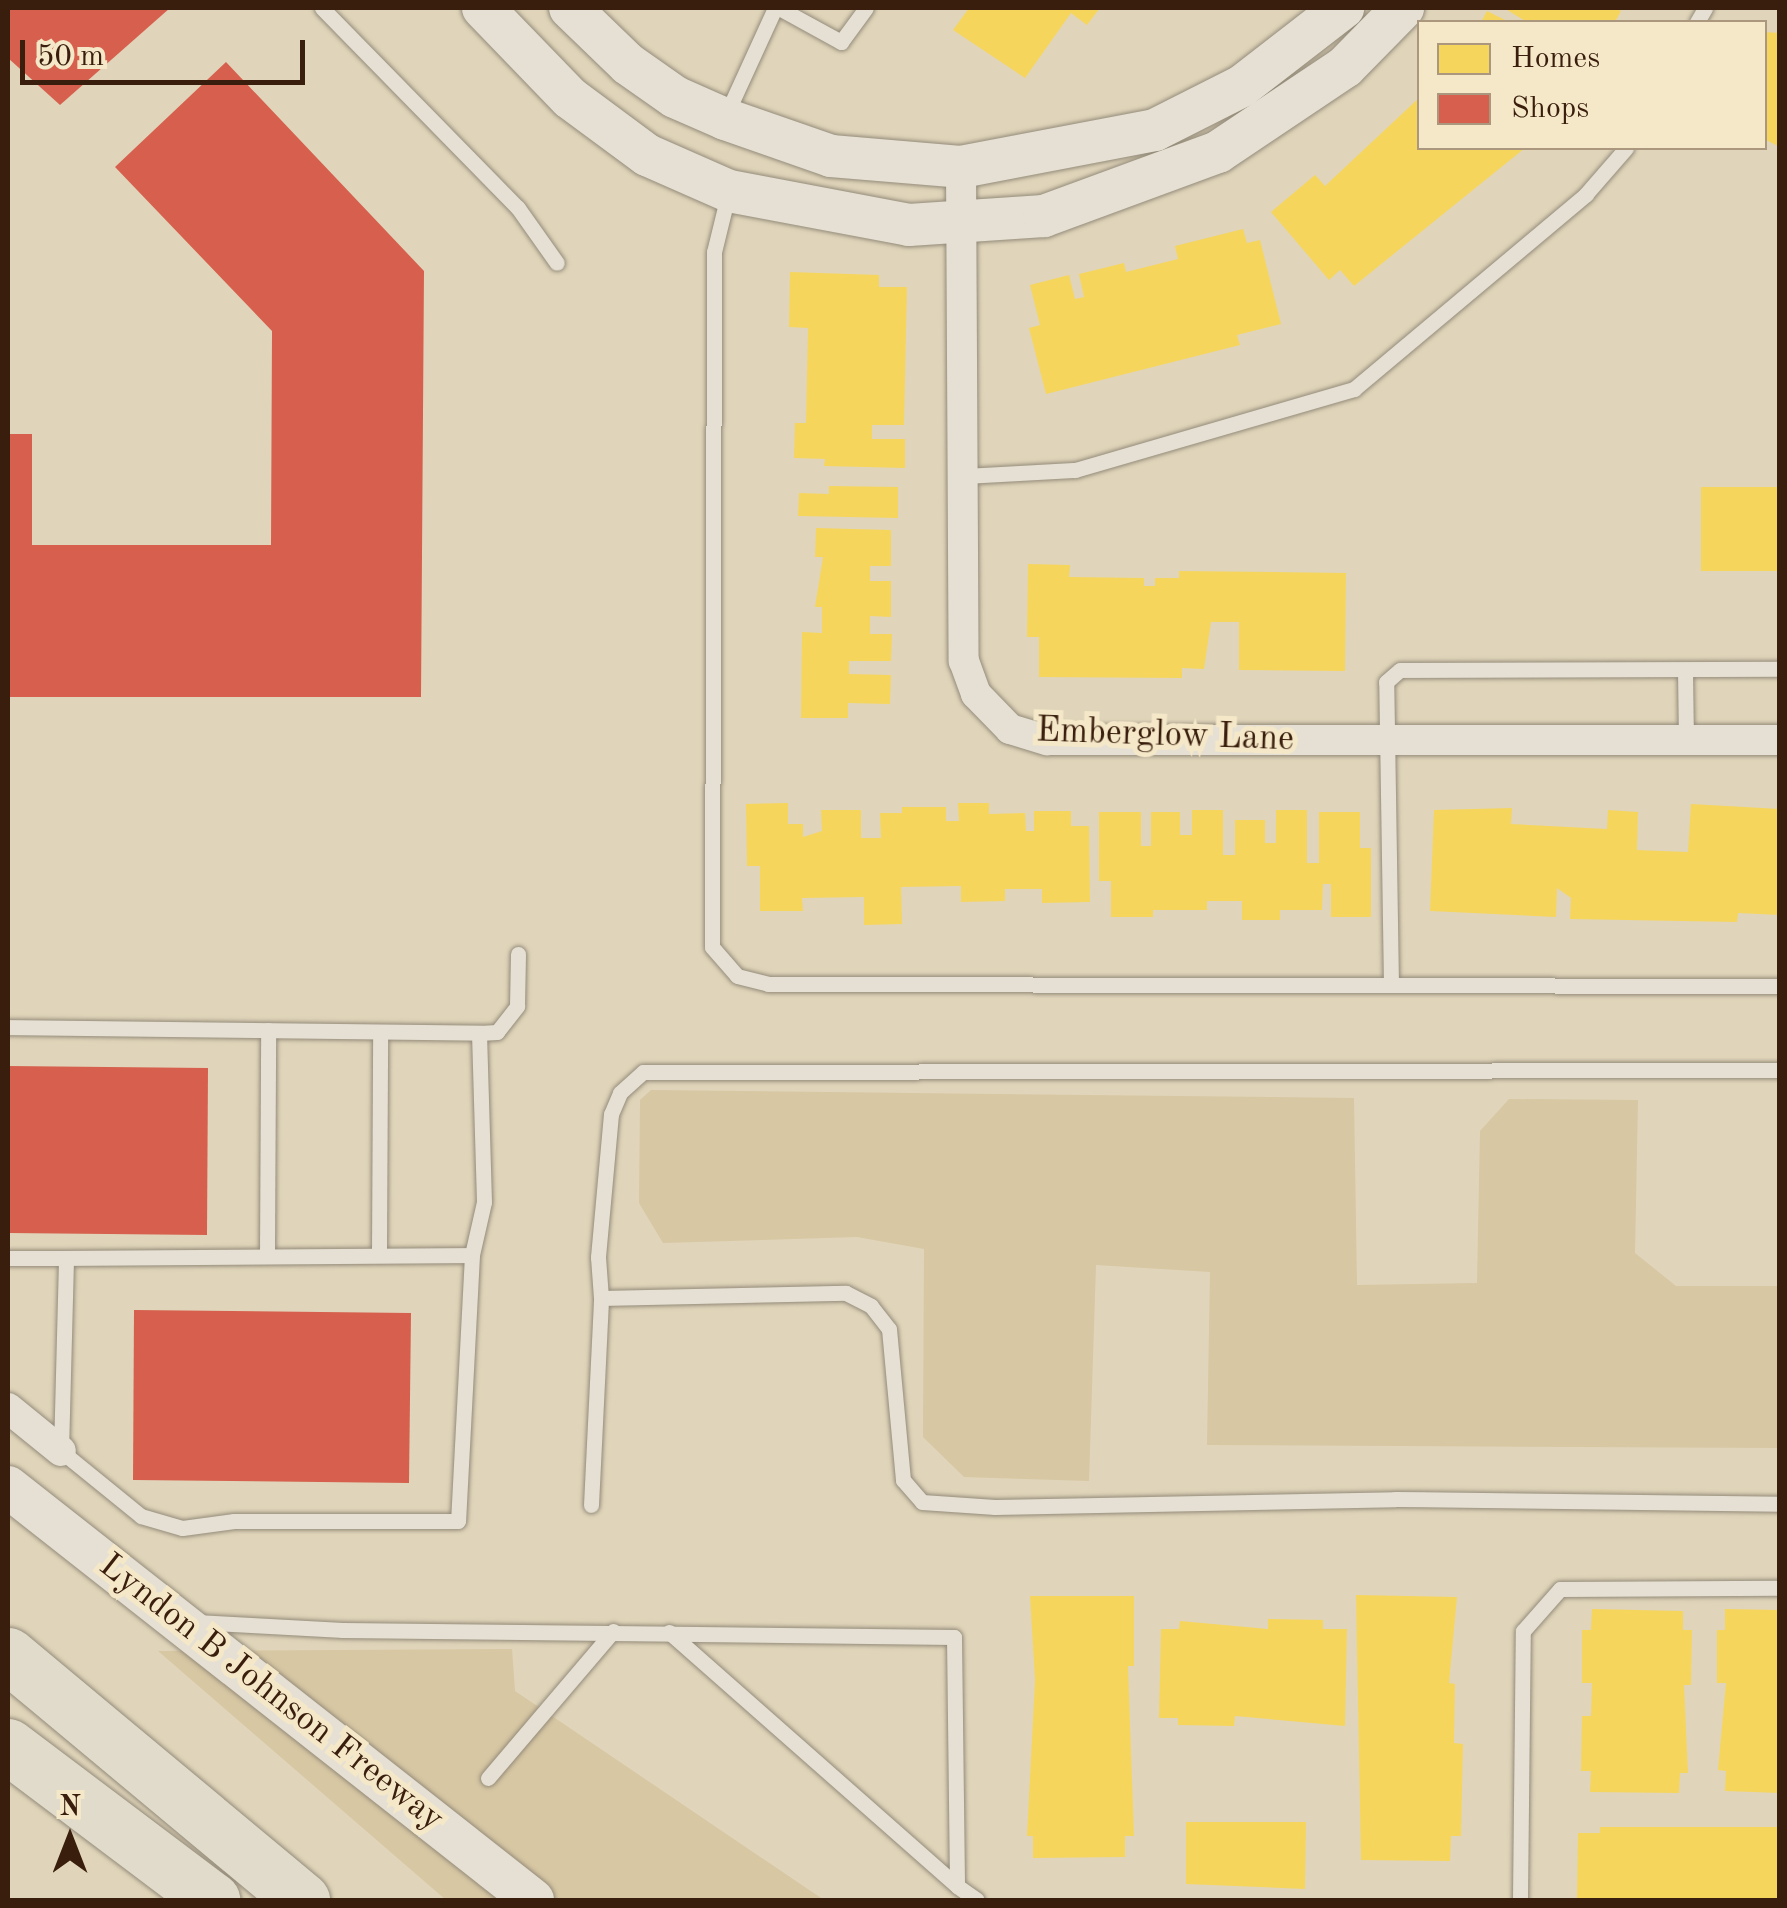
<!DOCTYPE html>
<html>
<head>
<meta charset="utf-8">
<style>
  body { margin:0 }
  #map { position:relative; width:1787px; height:1908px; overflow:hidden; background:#e0d5ba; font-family:"Old Standard TT",serif }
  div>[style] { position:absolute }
  .green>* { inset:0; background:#d7c7a3 }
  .homes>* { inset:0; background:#f6d55c }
  .shops>* { inset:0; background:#d6604d }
  .roads { filter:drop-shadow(0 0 2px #948b7a) drop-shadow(0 0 2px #948b7a) }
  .lane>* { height:15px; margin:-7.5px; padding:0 7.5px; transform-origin:7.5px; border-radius:7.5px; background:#e5e0d3 }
  .street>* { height:30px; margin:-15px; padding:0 15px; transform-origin:15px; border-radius:15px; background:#e5e0d3 }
  .secondary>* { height:42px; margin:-21px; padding:0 21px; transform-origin:21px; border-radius:21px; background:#e5e0d3 }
  .highway>* { height:55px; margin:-27.5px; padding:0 27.5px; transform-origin:27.5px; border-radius:27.5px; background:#e1dbcb }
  span { translate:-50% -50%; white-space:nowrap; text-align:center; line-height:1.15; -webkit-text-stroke:10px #f5e8c8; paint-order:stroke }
  .street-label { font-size:35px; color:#3a1e0d }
  .frame { position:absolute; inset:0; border:10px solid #3a1e0d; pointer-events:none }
  .legend { position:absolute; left:1417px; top:20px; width:350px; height:130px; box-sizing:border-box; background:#f5e8c8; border:2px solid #aa977d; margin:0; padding:12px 18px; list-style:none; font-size:30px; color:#3a1e0d }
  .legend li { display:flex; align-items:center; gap:20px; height:50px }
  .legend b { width:50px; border:2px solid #aa977d }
  .north { position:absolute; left:20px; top:1788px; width:100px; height:100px; -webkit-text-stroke:8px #f5e8c8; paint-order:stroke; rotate:0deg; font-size:28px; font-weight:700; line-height:40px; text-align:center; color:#3a1e0d }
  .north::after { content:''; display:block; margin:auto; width:35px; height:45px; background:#3a1e0d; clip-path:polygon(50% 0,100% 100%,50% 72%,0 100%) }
  .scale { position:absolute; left:20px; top:40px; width:285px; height:45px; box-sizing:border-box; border:5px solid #3a1e0d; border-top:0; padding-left:12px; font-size:30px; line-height:35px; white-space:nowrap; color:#3a1e0d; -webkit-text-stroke:8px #f5e8c8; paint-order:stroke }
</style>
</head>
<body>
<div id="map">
  <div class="green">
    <i style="clip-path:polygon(651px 1090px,1354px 1098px,1357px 1285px,1477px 1283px,1480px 1131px,1509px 1099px,1638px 1100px,1635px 1253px,1676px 1286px,1779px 1286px,1779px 1448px,1207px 1445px,1210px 1272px,1096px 1265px,1089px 1481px,964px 1477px,923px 1437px,924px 1249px,857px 1237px,663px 1243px,639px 1203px,640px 1100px)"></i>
    <i style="clip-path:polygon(512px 1649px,515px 1691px,824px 1900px,446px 1900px,158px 1651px)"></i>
  </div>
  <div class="homes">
    <i style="clip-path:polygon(969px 8px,1100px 8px,1087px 25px,1071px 13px,1025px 78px,953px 30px)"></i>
    <i style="clip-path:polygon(1504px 8px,1614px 8px,1621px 11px,1615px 22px,1527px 22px)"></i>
    <i style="clip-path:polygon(1487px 11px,1509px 22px,1481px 22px)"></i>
    <i style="clip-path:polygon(1764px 32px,1780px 33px,1780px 147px,1764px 139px)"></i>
    <i style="clip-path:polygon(1420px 97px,1420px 148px,1525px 148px,1354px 286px,1340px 270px,1329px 280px,1271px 212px,1315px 175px,1325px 186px)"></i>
    <i style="clip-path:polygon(1243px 229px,1247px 243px,1260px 240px,1281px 324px,1237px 335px,1240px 345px,1046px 394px,1029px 328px,1040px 325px,1030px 285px,1069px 275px,1075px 299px,1084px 297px,1079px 274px,1124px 263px,1126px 272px,1178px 259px,1175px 246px)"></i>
    <i style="clip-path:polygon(790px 272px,879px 275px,879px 287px,907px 287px,904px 425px,872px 425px,872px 439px,905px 439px,905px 468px,824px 466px,825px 459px,794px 458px,795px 423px,806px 423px,808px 328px,789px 327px)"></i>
    <i style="clip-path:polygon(829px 486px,898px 487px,898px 518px,798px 516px,799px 493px,829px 494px)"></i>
    <i style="clip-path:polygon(1701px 487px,1780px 487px,1780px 571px,1701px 571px)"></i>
    <i style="clip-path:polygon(816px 528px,891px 530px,891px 566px,870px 566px,870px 581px,891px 581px,891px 617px,870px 616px,870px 634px,892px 634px,891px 661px,849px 661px,849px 674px,891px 675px,890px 704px,848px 703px,848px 718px,801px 718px,802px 632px,822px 633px,822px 607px,815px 607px,823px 557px,815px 557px)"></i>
    <i style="clip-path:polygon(1028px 564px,1070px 565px,1069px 577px,1144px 578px,1144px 586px,1155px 586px,1155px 578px,1179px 578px,1179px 571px,1346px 573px,1345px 671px,1239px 670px,1239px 622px,1211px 622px,1204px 669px,1182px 668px,1182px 678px,1039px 677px,1039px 637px,1027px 637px)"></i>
    <i style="clip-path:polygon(788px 803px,788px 824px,803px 824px,803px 837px,822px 831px,821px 810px,861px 810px,861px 838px,881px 838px,880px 813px,902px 813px,902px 807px,946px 807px,946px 821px,959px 821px,958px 803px,989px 803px,989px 814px,1025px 813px,1026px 831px,1034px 831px,1034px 811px,1071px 811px,1071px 826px,1089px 826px,1090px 902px,1042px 903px,1042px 889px,1005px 889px,1005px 901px,961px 902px,961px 886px,901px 887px,902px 924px,864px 925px,864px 897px,802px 898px,803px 911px,760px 911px,760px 866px,747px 866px,746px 804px)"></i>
    <i style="clip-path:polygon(1691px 804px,1780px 809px,1780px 915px,1738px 913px,1737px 922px,1570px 919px,1571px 898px,1557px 888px,1556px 917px,1430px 911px,1434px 810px,1512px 808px,1511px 824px,1607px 829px,1608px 810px,1638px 812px,1637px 850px,1688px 852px)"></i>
    <i style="clip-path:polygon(1192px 810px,1223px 810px,1223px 855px,1235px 855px,1235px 820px,1265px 820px,1265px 843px,1276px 843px,1276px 810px,1307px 810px,1307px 863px,1319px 863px,1319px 812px,1360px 812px,1360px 848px,1371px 848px,1371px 917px,1331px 917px,1331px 884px,1323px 884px,1322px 910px,1280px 910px,1280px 920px,1242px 920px,1242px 901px,1207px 901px,1207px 910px,1153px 910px,1153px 917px,1111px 917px,1111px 881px,1099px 881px,1099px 812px,1141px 812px,1141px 846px,1151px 846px,1151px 812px,1180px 812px,1180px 835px,1192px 835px)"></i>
    <i style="clip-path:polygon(1356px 1595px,1457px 1597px,1449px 1683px,1455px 1684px,1454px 1743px,1463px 1744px,1461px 1836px,1451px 1836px,1450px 1861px,1361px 1860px)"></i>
    <i style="clip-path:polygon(1030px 1596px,1134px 1596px,1134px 1666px,1128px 1666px,1134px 1836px,1125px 1836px,1125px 1857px,1033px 1858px,1033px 1836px,1027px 1836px,1035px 1680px)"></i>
    <i style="clip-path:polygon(1592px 1609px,1683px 1611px,1683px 1630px,1692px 1630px,1691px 1685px,1684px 1685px,1688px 1773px,1680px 1773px,1679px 1793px,1590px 1792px,1591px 1771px,1581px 1771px,1582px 1716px,1591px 1716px,1592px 1683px,1582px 1683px,1582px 1630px,1591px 1630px)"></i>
    <i style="clip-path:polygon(1725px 1609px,1780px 1610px,1780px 1793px,1725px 1791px,1726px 1771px,1718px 1770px,1726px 1683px,1717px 1683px,1717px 1630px,1725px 1630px)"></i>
    <i style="clip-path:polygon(1268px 1619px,1323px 1620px,1323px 1629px,1347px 1629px,1345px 1726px,1235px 1716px,1234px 1726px,1178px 1725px,1178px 1718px,1159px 1718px,1161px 1629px,1179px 1629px,1180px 1621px,1268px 1629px)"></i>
    <i style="clip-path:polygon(1186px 1822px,1306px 1822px,1305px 1889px,1186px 1884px)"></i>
    <i style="clip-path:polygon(1600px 1827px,1780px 1827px,1780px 1900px,1577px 1900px,1578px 1833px,1600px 1833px)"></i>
  </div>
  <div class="shops">
    <i style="clip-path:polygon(8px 8px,170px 8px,60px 105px,8px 58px)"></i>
    <i style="clip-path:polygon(226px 62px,424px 271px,421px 697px,8px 697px,8px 434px,32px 434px,32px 545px,271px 545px,272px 331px,115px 167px)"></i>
    <i style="clip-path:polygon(8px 1066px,208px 1068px,207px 1235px,8px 1233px)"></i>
    <i style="clip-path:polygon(134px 1310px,411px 1313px,409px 1483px,133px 1480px)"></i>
  </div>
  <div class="roads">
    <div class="lane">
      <i style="left:322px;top:8px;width:280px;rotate:45.6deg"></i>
      <i style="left:518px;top:208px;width:67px;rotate:54.7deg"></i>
      <i style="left:779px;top:8px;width:71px;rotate:28.7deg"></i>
      <i style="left:841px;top:42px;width:42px;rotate:-53.7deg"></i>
      <i style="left:1697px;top:22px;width:16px;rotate:-60deg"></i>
      <i style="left:726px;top:115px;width:118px;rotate:-65.4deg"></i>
      <i style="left:728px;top:195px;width:59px;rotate:103.8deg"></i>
      <i style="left:714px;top:252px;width:695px;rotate:90.16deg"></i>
      <i style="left:712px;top:947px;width:38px;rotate:49deg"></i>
      <i style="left:737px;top:976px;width:32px;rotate:14deg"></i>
      <i style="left:768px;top:984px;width:1012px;rotate:0.11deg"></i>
      <i style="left:963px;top:476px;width:112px;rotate:-3.1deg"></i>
      <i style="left:1075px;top:470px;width:291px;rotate:-16.2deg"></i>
      <i style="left:1354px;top:389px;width:303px;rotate:-40deg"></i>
      <i style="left:1586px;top:194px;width:61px;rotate:-49deg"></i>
      <i style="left:1685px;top:670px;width:70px;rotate:89.2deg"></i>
      <i style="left:1391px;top:985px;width:303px;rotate:-90.9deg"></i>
      <i style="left:1386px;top:682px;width:18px;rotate:-41deg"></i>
      <i style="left:1400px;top:670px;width:380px;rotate:-0.2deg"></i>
      <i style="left:8px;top:1027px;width:471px;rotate:0.7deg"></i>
      <i style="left:479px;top:1033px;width:169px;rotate:88.3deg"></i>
      <i style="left:484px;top:1202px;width:54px;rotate:102.8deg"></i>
      <i style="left:472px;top:1255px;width:266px;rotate:93deg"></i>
      <i style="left:458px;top:1521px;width:224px;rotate:180deg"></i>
      <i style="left:234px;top:1521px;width:52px;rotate:172.3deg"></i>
      <i style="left:182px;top:1528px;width:43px;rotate:-163.7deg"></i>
      <i style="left:141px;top:1516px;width:103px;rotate:-140.9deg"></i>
      <i style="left:61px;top:1451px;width:193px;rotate:-88.5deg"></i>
      <i style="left:66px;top:1258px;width:58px;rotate:180deg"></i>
      <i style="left:479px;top:1033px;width:18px;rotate:-3deg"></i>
      <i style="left:497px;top:1032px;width:33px;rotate:-52deg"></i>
      <i style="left:517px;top:1006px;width:52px;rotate:-88.9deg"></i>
      <i style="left:1780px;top:1070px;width:1137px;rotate:179.9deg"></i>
      <i style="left:643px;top:1072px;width:31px;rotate:138deg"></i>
      <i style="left:620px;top:1093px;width:23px;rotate:113deg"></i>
      <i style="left:611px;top:1114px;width:144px;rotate:95.2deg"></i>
      <i style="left:598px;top:1257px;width:41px;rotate:85.8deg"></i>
      <i style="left:601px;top:1298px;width:245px;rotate:-1.2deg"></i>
      <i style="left:846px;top:1293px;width:28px;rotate:27deg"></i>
      <i style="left:871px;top:1306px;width:29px;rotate:52deg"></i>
      <i style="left:889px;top:1329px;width:152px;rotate:84.7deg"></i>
      <i style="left:903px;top:1480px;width:29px;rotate:49deg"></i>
      <i style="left:922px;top:1502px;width:73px;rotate:3.9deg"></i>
      <i style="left:995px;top:1507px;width:400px;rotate:-1.1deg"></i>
      <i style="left:1395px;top:1499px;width:385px;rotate:0.7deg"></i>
      <i style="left:379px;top:1254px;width:222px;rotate:-89.7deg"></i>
      <i style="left:267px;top:1255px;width:225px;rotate:-89.7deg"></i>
      <i style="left:66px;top:1258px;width:406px;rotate:-0.4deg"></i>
      <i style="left:591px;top:1505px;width:207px;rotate:-87.2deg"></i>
      <i style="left:196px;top:1622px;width:147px;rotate:3.1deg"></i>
      <i style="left:343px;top:1630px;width:611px;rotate:0.66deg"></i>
      <i style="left:954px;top:1637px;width:249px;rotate:89.3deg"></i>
      <i style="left:957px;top:1886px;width:24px;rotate:35deg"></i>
      <i style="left:669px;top:1632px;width:384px;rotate:41.4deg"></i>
      <i style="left:488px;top:1778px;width:193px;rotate:-49.6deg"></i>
      <i style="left:1520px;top:1900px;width:269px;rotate:-89.4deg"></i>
      <i style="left:1523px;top:1631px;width:56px;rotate:-48.6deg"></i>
      <i style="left:1560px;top:1589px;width:220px;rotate:-0.3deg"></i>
    </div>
    <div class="street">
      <i style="left:961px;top:167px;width:494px;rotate:89.7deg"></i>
      <i style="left:964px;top:661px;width:35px;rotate:70deg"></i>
      <i style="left:976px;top:694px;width:49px;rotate:45.8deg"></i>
      <i style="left:1010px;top:729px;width:39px;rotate:17deg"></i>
      <i style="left:1047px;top:740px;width:733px"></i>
      <i style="left:8px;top:1408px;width:68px;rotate:39.1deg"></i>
    </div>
    <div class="secondary">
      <i style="left:483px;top:8px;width:125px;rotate:46deg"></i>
      <i style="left:570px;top:98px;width:96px;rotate:36.5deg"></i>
      <i style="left:647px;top:155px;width:90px;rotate:23.7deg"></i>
      <i style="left:729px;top:191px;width:183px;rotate:10.7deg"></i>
      <i style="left:909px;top:225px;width:135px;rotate:-3.8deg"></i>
      <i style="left:1044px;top:216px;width:185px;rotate:-20.2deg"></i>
      <i style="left:1218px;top:152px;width:153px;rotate:-33.8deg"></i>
      <i style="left:1345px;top:67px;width:83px;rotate:-45.5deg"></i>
      <i style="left:570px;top:8px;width:81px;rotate:44deg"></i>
      <i style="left:628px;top:64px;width:57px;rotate:35.1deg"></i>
      <i style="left:675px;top:97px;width:55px;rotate:23.7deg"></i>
      <i style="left:725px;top:119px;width:112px;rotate:19.2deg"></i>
      <i style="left:831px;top:156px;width:130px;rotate:4.8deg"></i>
      <i style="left:961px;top:167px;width:197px;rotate:-10.8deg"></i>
      <i style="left:1155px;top:130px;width:97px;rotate:-26.8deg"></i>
      <i style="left:1242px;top:86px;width:128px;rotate:-37.7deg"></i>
      <i style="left:8px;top:1487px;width:668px;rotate:38.19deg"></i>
    </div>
    <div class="highway">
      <i style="left:8px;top:1655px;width:383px;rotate:39.8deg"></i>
      <i style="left:8px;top:1746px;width:256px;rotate:37deg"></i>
    </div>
  </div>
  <div class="street-label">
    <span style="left:1165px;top:736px;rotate:2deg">Emberglow Lane</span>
    <span style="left:271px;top:1693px;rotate:38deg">Lyndon B Johnson Freeway</span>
  </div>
  <div class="frame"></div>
  <ul class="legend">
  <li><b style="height:28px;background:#f6d55c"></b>Homes</li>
  <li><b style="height:28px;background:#d6604d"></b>Shops</li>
  </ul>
  <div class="north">N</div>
  <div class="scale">50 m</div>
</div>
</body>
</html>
